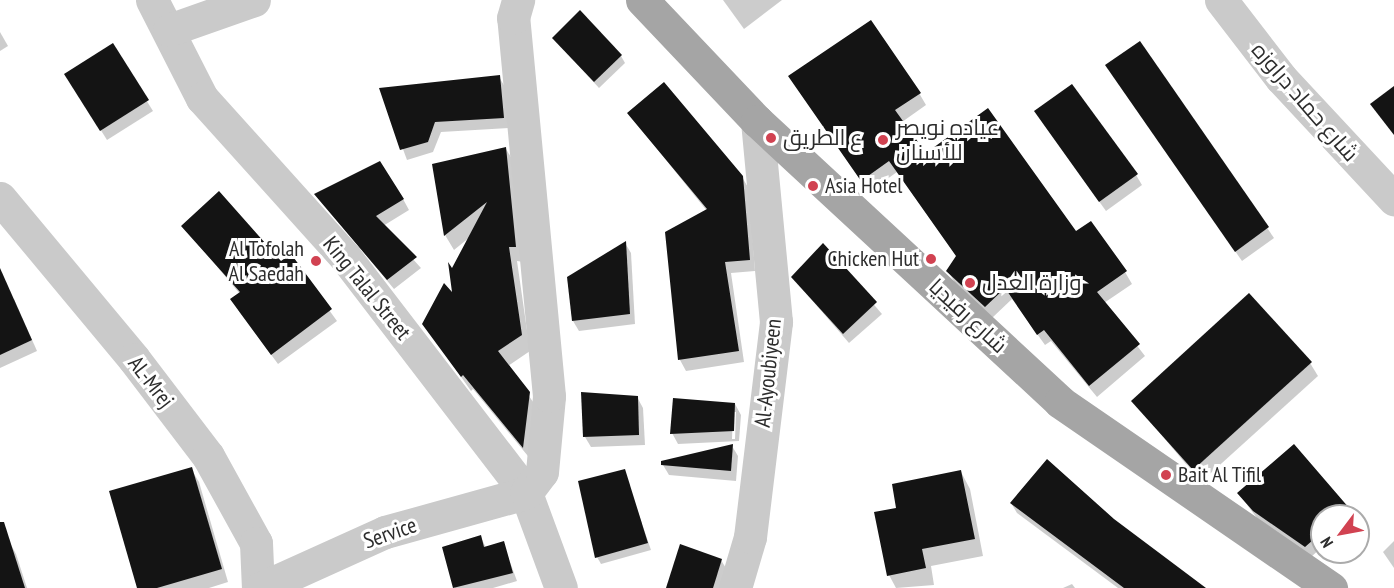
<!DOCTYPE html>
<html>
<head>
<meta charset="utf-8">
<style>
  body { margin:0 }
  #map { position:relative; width:1394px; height:588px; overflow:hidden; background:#fff; font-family:"PT Sans Narrow",Cairo,sans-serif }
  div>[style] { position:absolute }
  .shadow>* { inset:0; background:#0003 }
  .building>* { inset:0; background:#141414 }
  .minor>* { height:33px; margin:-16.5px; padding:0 16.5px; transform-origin:16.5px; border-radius:16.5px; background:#cacaca }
  .major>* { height:33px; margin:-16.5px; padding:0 16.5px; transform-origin:16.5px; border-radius:16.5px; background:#a5a5a5 }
  .dots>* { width:16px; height:16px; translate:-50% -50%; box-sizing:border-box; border:3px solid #fff; border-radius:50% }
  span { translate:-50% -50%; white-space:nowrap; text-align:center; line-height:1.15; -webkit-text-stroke:6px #fff; paint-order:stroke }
  .street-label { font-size:22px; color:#2d2d2d }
  .poi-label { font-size:22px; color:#2d2d2d }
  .left { translate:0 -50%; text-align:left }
  .right { translate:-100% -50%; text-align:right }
  .north { position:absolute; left:1310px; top:504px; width:60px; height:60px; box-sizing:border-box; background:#fff; border:2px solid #ababab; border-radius:50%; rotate:238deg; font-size:16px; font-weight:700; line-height:24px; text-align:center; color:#2d2d2d }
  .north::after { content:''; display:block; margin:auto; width:21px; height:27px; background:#d14251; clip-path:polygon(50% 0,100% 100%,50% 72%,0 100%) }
</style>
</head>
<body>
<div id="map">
  <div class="shadow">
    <i style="clip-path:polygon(723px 0,782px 0,744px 29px)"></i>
    <i style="clip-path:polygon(0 32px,8px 46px,0 51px)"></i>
    <i style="clip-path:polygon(553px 38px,621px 56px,625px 63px,599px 88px)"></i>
    <i style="clip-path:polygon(1140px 43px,1274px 238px,1242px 261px,1113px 76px)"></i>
    <i style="clip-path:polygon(112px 45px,153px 111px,107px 140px,72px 84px)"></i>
    <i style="clip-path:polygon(499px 77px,505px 87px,509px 128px,441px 132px,433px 152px,407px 160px,381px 90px)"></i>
    <i style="clip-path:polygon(797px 88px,919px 93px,926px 105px,902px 122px,926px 155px,1075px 233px,1125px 272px,1132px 284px,1104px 303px,1145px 356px,1097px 397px,1051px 341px,1045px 345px,1012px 299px,992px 318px,955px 283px,948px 271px,957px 257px,897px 172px,869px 192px)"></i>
    <i style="clip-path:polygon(629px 114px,742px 177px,749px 189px,755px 271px,731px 273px,744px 362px,686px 371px,680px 360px,707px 211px)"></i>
    <i style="clip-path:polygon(1042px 122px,1136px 175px,1142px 185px,1106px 211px)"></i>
    <i style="clip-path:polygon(506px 149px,515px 164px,524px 262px,517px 261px,530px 351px,508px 366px,538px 409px,532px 461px,473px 389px,471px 391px,424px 324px,455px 296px,452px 270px,470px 237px,454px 250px,445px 235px,434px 165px)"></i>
    <i style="clip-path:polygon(316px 195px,403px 199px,409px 210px,383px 226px,421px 268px,394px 289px)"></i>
    <i style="clip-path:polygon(183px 226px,281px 263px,290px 256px,337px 321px,278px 364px,238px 310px,240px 294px)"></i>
    <i style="clip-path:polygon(625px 243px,631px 253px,635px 324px,579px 331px,573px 321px)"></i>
    <i style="clip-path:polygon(823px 246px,882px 314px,849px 343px,792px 277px)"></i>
    <i style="clip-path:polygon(0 292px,14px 299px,37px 351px,0 368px)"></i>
    <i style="clip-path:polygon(1310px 363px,1318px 376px,1201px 482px,1133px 401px)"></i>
    <i style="clip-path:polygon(637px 397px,643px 408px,645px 445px,591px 447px,585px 437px)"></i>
    <i style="clip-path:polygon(evenodd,735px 404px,741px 415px,739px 441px,678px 444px,672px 433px,735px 404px,733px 412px,736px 412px,735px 439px,732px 439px,733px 412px)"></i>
    <i style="clip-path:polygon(732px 446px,738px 456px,736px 481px,669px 475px,663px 465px)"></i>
    <i style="clip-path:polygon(191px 469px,199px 482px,228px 582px,209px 588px,139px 588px)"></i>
    <i style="clip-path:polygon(624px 471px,651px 550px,601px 564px,597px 557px)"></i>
    <i style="clip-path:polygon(961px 472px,970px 489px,983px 556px,931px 566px,934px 585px,896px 588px,889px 575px,898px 509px)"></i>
    <i style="clip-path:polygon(1239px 494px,1352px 516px,1322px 516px,1322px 547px,1311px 557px,1260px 522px)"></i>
    <i style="clip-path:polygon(1011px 503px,1113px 520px,1200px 588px,1118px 588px,1017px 513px)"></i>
    <i style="clip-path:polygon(481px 537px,486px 548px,503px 543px,517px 581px,493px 588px,455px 588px,444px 548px)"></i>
    <i style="clip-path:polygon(1394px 541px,1394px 568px,1383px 552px)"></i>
    <i style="clip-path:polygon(10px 543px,16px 554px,27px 588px,0 588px,0 546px)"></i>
    <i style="clip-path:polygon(721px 560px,727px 570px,721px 588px,667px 588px)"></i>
    <i style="clip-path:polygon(1072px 584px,1075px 588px,1063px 588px)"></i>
  </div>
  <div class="building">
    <i style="clip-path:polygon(580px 10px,622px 55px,594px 82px,552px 38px)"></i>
    <i style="clip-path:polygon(871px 20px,921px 93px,895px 110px,926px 153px,988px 108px,1076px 231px,1091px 221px,1127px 271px,1097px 292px,1140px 344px,1089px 386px,1044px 330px,1037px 335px,1005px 288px,985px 307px,946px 271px,956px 256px,889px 161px,861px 181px,788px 76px)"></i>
    <i style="clip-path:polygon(1140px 41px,1269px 227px,1235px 252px,1105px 65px)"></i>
    <i style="clip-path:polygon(113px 43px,149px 100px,100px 131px,64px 74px)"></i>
    <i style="clip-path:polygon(500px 75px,504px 118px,435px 122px,428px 142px,400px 150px,379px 88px)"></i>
    <i style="clip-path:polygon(664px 82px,743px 176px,750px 260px,725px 262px,739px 351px,678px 360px,665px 232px,707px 209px,627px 113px)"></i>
    <i style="clip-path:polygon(1072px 84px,1138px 174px,1099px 202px,1034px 111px)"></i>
    <i style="clip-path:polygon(1394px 86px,1394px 135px,1370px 104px)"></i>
    <i style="clip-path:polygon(506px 147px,516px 247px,509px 247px,522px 335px,498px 351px,530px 392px,523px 448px,463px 375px,461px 377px,422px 324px,444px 283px,452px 292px,448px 262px,452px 268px,487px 202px,444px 236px,432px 164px)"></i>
    <i style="clip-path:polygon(380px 161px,404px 199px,376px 216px,417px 257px,387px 280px,314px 194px)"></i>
    <i style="clip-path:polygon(219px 191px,281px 261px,291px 254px,332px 309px,271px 355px,230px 299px,240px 292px,181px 226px)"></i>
    <i style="clip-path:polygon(626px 241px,630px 314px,572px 321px,567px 277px)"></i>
    <i style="clip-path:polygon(823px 243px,877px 302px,843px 334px,791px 277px)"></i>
    <i style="clip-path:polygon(0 268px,32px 340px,0 355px)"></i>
    <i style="clip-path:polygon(1249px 293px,1312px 362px,1193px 470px,1131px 401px)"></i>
    <i style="clip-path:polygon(581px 392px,638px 396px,639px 435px,583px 437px)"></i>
    <i style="clip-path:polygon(673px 398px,735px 403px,734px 431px,670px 434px)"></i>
    <i style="clip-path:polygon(733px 444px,731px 471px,661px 465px,661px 461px)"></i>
    <i style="clip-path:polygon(1294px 444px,1356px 516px,1322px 516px,1322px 532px,1305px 547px,1253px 511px,1237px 493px)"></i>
    <i style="clip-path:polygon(1047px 459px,1114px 519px,1206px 588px,1124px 588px,1010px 503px)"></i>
    <i style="clip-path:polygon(192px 467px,222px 569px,157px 588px,137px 588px,109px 491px)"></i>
    <i style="clip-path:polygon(625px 469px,648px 543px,595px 558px,578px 481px)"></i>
    <i style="clip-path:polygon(961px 470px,975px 539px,922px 549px,926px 568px,887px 576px,874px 512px,896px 508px,892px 484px)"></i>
    <i style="clip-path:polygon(0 522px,4px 522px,25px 588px,0 588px)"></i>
    <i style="clip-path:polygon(481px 535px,484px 547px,504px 541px,513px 573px,453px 588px,442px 547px)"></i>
    <i style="clip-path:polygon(680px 544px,722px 559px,713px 588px,666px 588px)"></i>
  </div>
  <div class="minor">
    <i style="left:152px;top:0;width:110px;rotate:63deg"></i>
    <i style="left:202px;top:98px;width:215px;rotate:48deg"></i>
    <i style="left:346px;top:258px;width:296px;rotate:52.5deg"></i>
    <i style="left:526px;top:493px;width:101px;rotate:69.8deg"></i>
    <i style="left:1221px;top:0;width:98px;rotate:52.4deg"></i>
    <i style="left:1281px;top:78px;width:166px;rotate:47deg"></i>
    <i style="left:169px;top:30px;width:90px;rotate:-19.4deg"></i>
    <i style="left:0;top:198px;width:209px;rotate:50.2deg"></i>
    <i style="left:134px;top:359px;width:122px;rotate:52.7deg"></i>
    <i style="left:208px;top:456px;width:99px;rotate:61.1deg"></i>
    <i style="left:256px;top:543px;width:45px;rotate:87.5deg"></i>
    <i style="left:261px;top:588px;width:136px;rotate:-24.3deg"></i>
    <i style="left:385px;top:532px;width:146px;rotate:-15.5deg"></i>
    <i style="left:526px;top:493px;width:26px;rotate:-53deg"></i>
    <i style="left:542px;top:472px;width:76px;rotate:-84.7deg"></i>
    <i style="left:549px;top:396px;width:380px;rotate:-95.4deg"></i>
    <i style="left:513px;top:18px;width:19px;rotate:-74deg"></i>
    <i style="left:735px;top:588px;width:53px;rotate:-73.6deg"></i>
    <i style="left:750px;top:537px;width:217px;rotate:-83.1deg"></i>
    <i style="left:776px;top:322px;width:202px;rotate:-95.4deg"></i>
  </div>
  <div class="major">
    <i style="left:642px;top:0;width:167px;rotate:46.5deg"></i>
    <i style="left:757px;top:121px;width:413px;rotate:42.8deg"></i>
    <i style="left:1060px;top:402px;width:329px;rotate:34.5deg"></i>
  </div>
  <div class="dots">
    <i style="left:771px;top:138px;background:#d14251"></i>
    <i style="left:883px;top:140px;background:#d14251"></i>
    <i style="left:813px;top:186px;background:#d14251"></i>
    <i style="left:931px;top:259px;background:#d14251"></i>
    <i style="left:316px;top:261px;background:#d14251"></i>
    <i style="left:970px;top:283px;background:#d14251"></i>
    <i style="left:1166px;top:475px;background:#d14251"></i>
  </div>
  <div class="street-label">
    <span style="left:1305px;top:102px;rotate:49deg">شارع حماد دراوزه</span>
    <span style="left:367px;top:288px;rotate:51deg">King Talal Street</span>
    <span style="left:968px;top:316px;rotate:43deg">شارع رفيديا</span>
    <span style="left:768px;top:373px;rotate:-84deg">Al-Ayoubiyeen</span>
    <span style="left:151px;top:382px;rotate:52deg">AL-Mrej</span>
    <span style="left:390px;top:533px;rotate:-19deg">Service</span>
  </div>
  <div class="poi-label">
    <span class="left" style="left:896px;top:140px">عياده نويصر<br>للأسنان</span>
    <span class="left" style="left:783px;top:138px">ع الطريق</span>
    <span class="left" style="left:825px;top:186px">Asia Hotel</span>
    <span class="right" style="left:304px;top:261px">Al Tofolah<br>Al Saedah</span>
    <span class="right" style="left:919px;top:259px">Chicken Hut</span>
    <span class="left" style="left:982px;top:283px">وزارة العدل</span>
    <span class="left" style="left:1178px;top:475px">Bait Al Tifil</span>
  </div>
  <div class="north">N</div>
</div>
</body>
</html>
